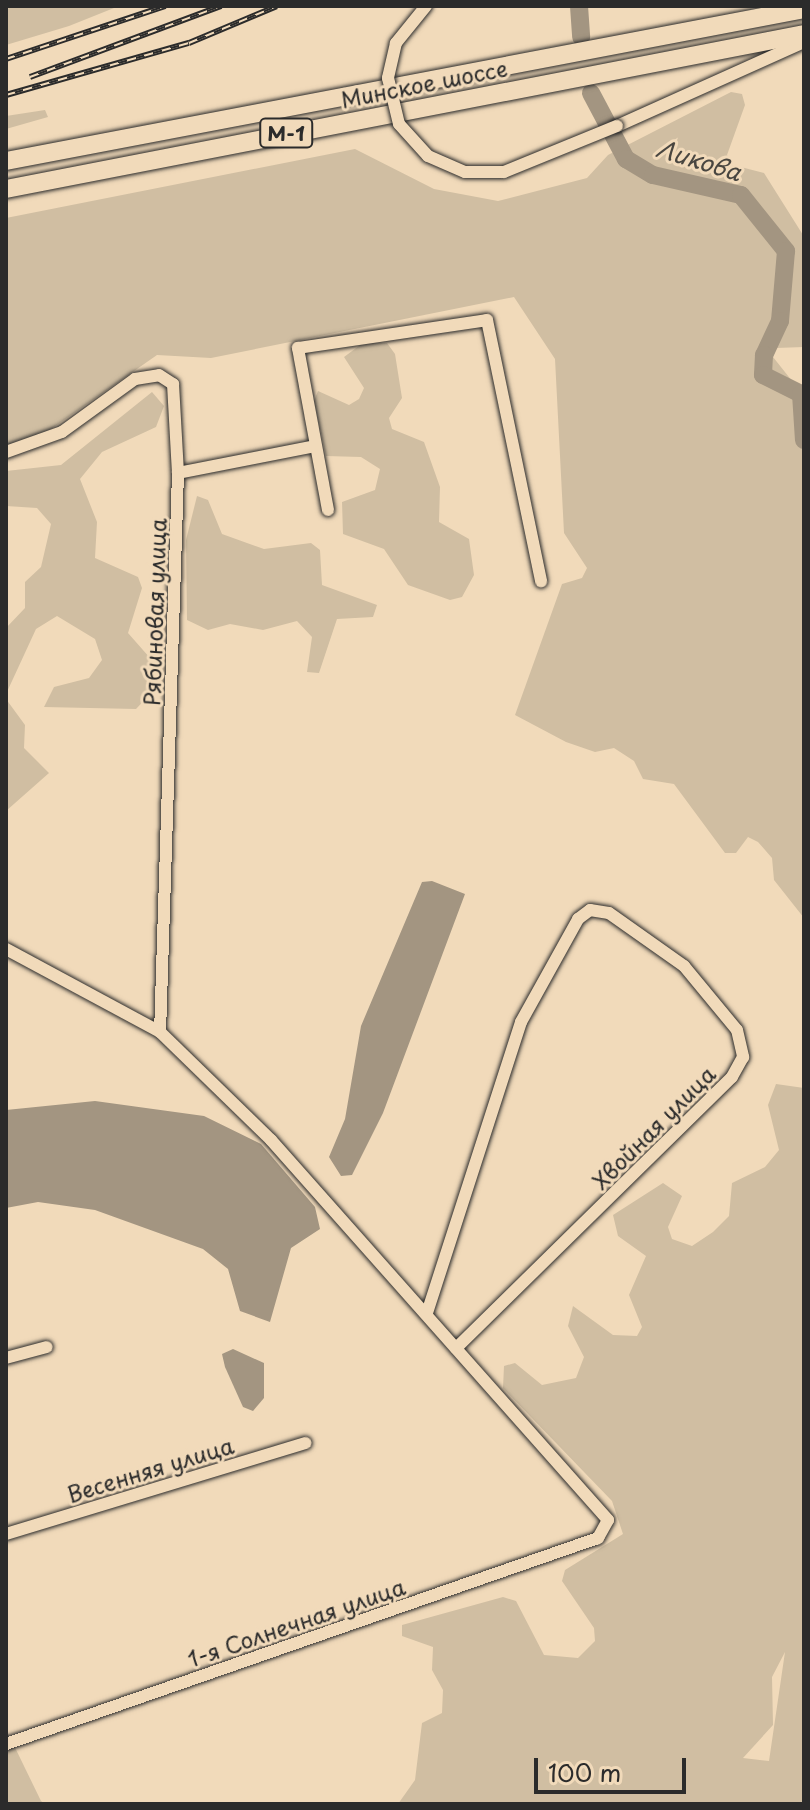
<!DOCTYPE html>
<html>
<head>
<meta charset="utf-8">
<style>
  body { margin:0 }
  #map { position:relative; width:810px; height:1810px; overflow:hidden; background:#f1daba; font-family:"Playpen Sans",sans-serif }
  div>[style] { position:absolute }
  .green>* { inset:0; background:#d0bea2 }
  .water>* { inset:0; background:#a39581 }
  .river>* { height:18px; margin:-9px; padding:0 9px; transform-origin:9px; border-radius:9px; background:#a39581 }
  .roads { filter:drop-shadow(0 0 2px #2b2b2b) drop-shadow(0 0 2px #2b2b2b) }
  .minor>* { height:12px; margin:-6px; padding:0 6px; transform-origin:6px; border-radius:6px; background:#f1daba }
  .highway>* { height:18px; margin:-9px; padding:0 9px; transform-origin:9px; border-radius:9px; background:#f1daba }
  .rail>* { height:6px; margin-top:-3px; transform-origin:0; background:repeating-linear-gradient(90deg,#f1daba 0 9px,#2b2b2b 0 18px); box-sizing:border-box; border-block:2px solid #2b2b2b }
  .bridges { filter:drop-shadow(0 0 2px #2b2b2b) drop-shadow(0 0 2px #2b2b2b) }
  .minor-bridge>* { height:12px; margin:-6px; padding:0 6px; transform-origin:6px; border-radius:6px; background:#f1daba }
  span { translate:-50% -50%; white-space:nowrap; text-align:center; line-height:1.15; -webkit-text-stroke:6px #f1daba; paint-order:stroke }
  .shield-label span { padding:2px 6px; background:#f1daba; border:2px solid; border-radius:6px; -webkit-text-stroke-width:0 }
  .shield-label { font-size:20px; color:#2b2b2b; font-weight:700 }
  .street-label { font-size:22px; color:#2b2b2b }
  .water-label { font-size:24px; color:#494640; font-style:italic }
  .frame { position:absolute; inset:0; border:8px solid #2b2b2b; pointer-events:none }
  .scale { position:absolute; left:534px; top:1758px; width:152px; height:36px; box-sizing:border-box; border:4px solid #2b2b2b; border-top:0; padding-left:10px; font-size:24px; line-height:28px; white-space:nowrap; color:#2b2b2b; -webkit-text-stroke:6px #f1daba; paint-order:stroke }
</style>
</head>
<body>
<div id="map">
  <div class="green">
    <i style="clip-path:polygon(119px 6px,69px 26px,6px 45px,6px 9px,15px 6px)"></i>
    <i style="clip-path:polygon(731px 92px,742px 94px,745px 105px,727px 155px,733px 165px,764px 173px,803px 235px,804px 347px,776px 348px,773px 357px,804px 396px,804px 918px,774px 880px,772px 858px,758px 842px,748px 837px,736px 853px,725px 853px,674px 784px,643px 779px,634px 761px,614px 748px,595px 752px,566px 742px,515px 715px,562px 584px,582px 578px,587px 568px,564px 533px,555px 359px,514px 297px,211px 358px,157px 355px,51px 429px,6px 450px,6px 218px,355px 149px,434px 189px,498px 201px,587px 178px,608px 155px)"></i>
    <i style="clip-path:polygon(45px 110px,48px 117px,6px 129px,6px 116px)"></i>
    <i style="clip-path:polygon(363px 343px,387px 343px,395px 354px,402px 398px,389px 418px,392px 429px,424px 442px,440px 487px,439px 522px,469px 539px,474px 575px,462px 597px,450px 600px,408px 585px,384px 549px,343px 534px,342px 502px,375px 490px,380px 469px,361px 457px,326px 456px,314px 401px,318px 391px,349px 405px,359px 399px,364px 388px,344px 357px)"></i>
    <i style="clip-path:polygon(152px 392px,164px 406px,156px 427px,102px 452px,80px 479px,97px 522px,95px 558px,138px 577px,142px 588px,128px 633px,150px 658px,151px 693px,136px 709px,44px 707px,54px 687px,89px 678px,102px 660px,95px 639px,57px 616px,36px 629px,6px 694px,6px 628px,25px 608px,25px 582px,41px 567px,51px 524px,37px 508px,6px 506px,6px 471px,61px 465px)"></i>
    <i style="clip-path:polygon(197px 496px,208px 500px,222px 534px,264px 549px,311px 543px,320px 550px,322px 585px,377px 605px,373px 617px,337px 619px,319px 673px,307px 672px,312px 637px,297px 621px,263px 630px,230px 624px,208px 630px,187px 620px,186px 540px)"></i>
    <i style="clip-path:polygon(6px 699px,25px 725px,24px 748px,49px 773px,6px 811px)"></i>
    <i style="clip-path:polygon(evenodd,776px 1084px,804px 1088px,804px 1804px,398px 1804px,415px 1780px,422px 1723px,442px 1713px,443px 1690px,432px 1670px,433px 1647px,402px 1636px,402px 1625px,503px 1597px,516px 1601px,544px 1655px,578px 1658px,595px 1641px,594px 1628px,562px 1581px,565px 1570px,623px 1534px,612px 1501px,503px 1388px,504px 1366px,515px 1363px,542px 1385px,576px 1378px,584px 1357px,568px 1326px,573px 1306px,613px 1335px,637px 1336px,642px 1327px,629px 1295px,646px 1256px,618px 1236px,613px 1215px,663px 1183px,682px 1196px,668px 1227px,672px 1239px,692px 1246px,713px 1232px,729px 1216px,732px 1183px,765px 1167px,779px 1150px,768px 1105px,776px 1084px,785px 1652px,769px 1761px,743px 1758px,773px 1725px,772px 1677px,785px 1652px)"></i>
    <i style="clip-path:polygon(6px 1729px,41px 1801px,45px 1804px,6px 1804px)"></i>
  </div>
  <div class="water">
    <i style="clip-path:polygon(432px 881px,465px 894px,383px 1113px,352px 1175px,341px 1176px,329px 1157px,345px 1119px,361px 1026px,422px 882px)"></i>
    <i style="clip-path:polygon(95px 1101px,204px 1116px,261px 1144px,315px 1207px,320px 1229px,291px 1248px,270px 1322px,240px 1311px,228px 1269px,203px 1249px,95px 1210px,38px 1202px,6px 1208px,6px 1110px)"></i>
    <i style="clip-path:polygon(233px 1349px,264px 1363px,264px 1398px,253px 1411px,243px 1407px,225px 1367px,222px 1354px)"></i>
  </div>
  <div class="river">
    <i style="left:579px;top:6px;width:31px;rotate:86deg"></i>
    <i style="left:591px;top:93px;width:75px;rotate:62.1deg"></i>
    <i style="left:626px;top:159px;width:31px;rotate:31deg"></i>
    <i style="left:653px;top:175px;width:90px;rotate:12.8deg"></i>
    <i style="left:741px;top:195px;width:72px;rotate:51.2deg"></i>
    <i style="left:786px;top:251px;width:70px;rotate:94.9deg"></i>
    <i style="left:780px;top:321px;width:38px;rotate:115deg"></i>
    <i style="left:764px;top:355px;width:20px;rotate:93deg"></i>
    <i style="left:763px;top:375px;width:42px;rotate:26.6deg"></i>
    <i style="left:801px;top:394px;width:46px;rotate:86.3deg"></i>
  </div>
  <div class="roads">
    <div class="minor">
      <i style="left:617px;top:126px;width:205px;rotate:-24.2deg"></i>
      <i style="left:6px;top:452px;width:59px;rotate:-19.7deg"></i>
      <i style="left:62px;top:432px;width:90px;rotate:-36deg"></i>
      <i style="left:135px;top:379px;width:24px;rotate:-9deg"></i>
      <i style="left:159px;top:375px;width:17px;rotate:33deg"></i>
      <i style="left:173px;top:384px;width:89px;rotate:86.8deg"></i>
      <i style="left:178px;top:473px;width:559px;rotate:91.84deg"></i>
      <i style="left:178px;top:473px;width:140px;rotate:-11.1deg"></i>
      <i style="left:328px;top:510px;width:165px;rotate:-100.5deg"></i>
      <i style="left:298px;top:348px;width:191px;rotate:-8.4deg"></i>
      <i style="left:487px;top:320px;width:267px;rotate:78.3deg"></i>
      <i style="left:6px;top:949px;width:175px;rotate:28.3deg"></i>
      <i style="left:160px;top:1032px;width:155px;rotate:44.2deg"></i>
      <i style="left:271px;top:1140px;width:508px;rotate:48.43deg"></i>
      <i style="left:608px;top:1520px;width:21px;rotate:119deg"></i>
      <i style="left:598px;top:1538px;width:627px;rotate:160.81deg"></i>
      <i style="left:427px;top:1313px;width:306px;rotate:-72.1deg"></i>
      <i style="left:521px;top:1022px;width:118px;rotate:-61deg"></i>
      <i style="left:578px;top:919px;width:15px;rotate:-37deg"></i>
      <i style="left:590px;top:910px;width:19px;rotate:9deg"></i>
      <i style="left:609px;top:913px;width:92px;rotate:35.2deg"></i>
      <i style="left:684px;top:966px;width:83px;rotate:50.4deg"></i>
      <i style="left:737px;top:1030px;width:28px;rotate:77deg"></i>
      <i style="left:743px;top:1057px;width:23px;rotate:119deg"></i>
      <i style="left:732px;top:1077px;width:387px;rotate:135.5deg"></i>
      <i style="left:6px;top:1358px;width:42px;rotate:-15deg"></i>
      <i style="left:6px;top:1534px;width:313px;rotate:-16.9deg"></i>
    </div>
    <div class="highway">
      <i style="left:6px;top:161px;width:812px;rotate:-10.78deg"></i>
      <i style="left:6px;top:189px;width:813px;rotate:-10.99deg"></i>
    </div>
  </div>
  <div class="rail">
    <i style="left:6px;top:59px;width:168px;rotate:-18.4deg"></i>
    <i style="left:30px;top:77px;width:204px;rotate:-20.4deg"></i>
    <i style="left:6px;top:95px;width:190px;rotate:-15.9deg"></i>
    <i style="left:189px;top:43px;width:95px;rotate:-22.8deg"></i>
  </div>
  <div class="bridges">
    <div class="minor-bridge">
      <i style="left:426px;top:6px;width:48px;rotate:129deg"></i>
      <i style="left:396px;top:43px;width:36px;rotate:103deg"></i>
      <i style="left:388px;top:78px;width:47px;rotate:76.6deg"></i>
      <i style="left:399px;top:124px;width:43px;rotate:47.8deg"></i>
      <i style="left:428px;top:156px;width:40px;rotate:23.4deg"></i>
      <i style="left:465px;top:172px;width:39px"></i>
      <i style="left:504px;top:172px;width:122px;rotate:-22.2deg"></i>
    </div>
  </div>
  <div class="shield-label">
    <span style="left:286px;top:133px">М-1</span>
  </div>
  <div class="street-label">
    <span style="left:424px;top:83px;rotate:-11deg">Минское шоссе</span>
    <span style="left:154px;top:612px;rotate:-88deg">Рябиновая улица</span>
    <span style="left:653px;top:1127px;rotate:-45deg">Хвойная улица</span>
    <span style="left:150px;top:1469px;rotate:-17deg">Весенняя улица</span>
    <span style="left:296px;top:1622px;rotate:-19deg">1-я Солнечная улица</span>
  </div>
  <div class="water-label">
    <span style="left:699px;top:160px;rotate:17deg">Ликова</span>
  </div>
  <div class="frame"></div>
  <div class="scale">100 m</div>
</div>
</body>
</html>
